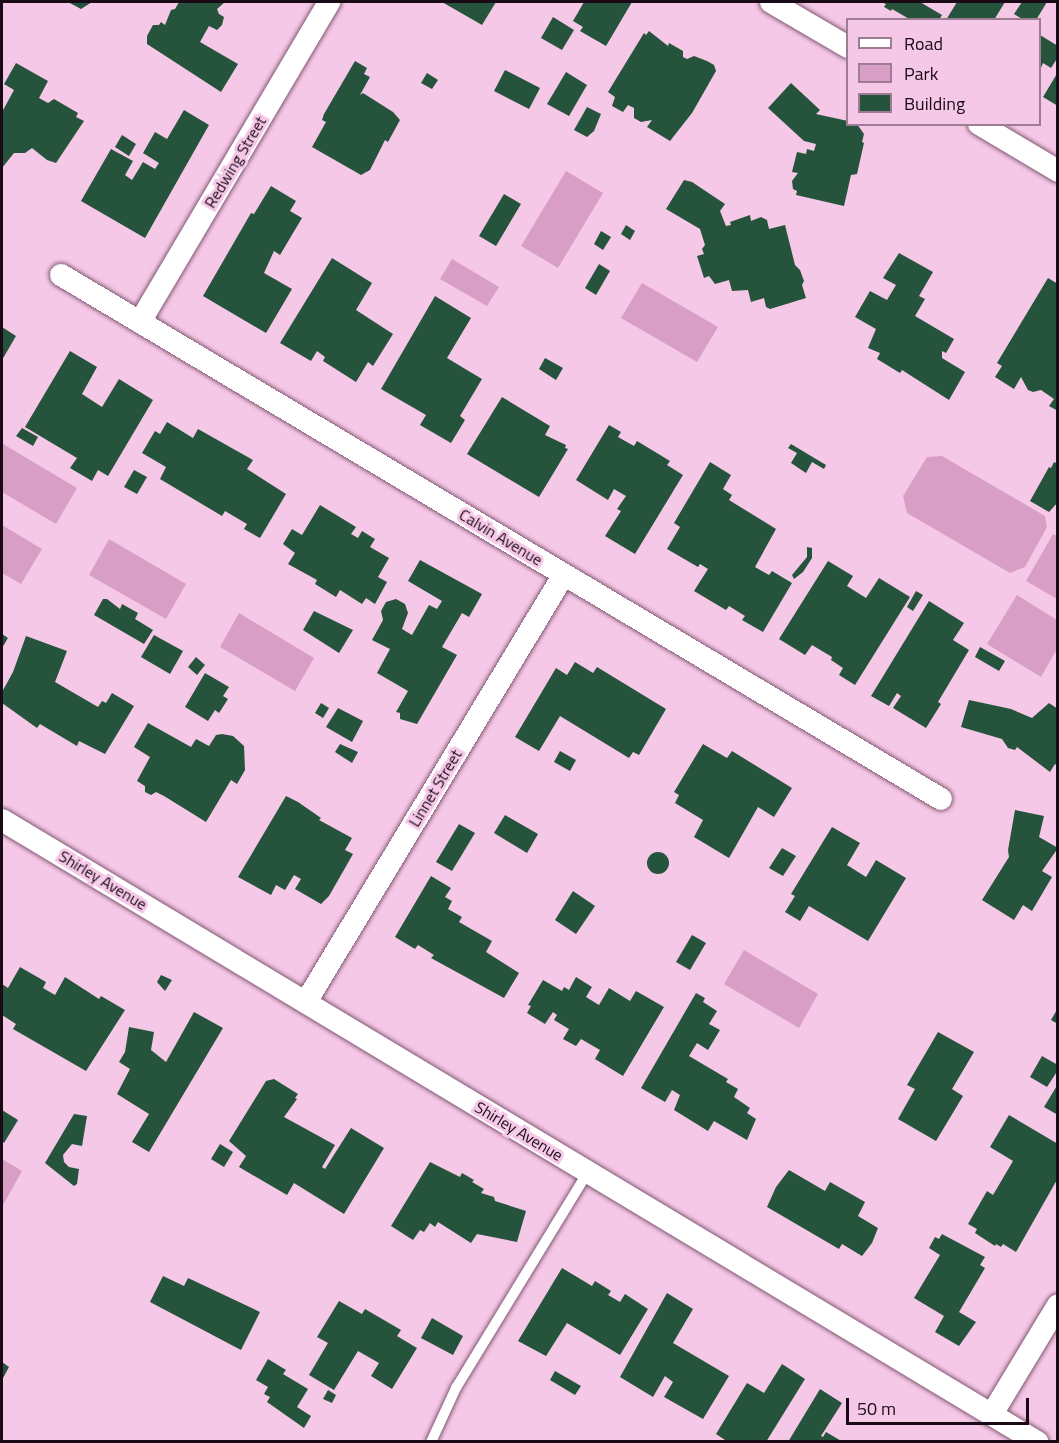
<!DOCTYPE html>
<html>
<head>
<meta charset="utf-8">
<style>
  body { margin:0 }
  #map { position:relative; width:1059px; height:1443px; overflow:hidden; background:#f6c8e7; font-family:"Titillium Web",sans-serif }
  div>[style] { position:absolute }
  .green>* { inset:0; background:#d99ec6 }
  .building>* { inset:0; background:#26533b }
  .round { border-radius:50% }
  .roads { filter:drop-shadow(0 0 2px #805873) drop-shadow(0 0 2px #805873) }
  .service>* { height:10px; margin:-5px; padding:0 5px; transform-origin:5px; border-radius:5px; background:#fff }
  .minor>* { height:22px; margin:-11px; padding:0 11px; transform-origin:11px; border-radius:11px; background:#fff }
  span { translate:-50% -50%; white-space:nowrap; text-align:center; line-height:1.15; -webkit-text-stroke:6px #f6c8e7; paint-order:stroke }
  .street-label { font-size:16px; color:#190a15 }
  .frame { position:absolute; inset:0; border:3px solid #190a15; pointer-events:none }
  .legend { position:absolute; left:846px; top:18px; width:195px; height:108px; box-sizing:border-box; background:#f6c8e7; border:2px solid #9e7c93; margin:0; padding:8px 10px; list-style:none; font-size:18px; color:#190a15 }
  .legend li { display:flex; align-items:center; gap:12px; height:30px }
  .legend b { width:30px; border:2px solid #9e7c93 }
  .scale { position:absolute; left:846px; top:1398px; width:183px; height:27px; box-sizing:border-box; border:3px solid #190a15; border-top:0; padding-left:8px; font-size:18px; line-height:21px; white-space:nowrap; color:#190a15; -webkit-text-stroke:4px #f6c8e7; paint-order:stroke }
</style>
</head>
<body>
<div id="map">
  <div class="green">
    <i style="clip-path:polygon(566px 171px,603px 193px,558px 268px,521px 246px)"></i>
    <i style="clip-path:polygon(452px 259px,499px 287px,487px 306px,440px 279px)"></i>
    <i style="clip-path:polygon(642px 283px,718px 327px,697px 362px,621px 318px)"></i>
    <i style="clip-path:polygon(3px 444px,77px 488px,56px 524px,2px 492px)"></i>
    <i style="clip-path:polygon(942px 456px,1045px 516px,1047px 527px,1025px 567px,1010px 573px,907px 513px,903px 496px,927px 457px)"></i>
    <i style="clip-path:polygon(2px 525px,42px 549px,21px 584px,2px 573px)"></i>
    <i style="clip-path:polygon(1053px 534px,1057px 536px,1057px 599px,1026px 581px)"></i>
    <i style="clip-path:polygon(109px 539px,186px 584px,166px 619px,89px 575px)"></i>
    <i style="clip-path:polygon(1017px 595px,1057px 620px,1057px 649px,1041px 677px,987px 644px)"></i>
    <i style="clip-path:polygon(239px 613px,314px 658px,295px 691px,220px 647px)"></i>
    <i style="clip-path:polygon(744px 950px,818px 994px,799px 1028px,724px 984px)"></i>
    <i style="clip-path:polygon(2px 1159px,22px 1171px,2px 1207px)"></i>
  </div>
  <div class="building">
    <i style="clip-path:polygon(68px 2px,92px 2px,81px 9px)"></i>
    <i style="clip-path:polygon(179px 2px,225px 2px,217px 9px,219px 14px,224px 17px,222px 25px,217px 30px,209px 26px,200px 42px,238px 64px,221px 92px,147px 44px,147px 36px,153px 25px,159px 25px,161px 22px,165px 25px,171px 10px,175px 9px)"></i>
    <i style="clip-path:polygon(442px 2px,496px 2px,482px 25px)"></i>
    <i style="clip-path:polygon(584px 2px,632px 2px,606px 46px,580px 31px,583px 27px,573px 21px)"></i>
    <i style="clip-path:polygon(881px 2px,920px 2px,942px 15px,939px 20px,911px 20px,892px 9px,891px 11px,884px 7px,886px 4px)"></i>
    <i style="clip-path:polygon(957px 2px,1005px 2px,994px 20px,946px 20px)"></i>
    <i style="clip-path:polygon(1022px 2px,1047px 2px,1036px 20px,1024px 20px,1014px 14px)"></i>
    <i style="clip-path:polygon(553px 17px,574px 30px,562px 50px,541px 38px)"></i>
    <i style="clip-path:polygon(649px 31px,668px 46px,669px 43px,683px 51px,683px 57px,687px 59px,694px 56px,707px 61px,714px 65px,716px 71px,692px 113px,670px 141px,647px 127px,652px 120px,641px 122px,634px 118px,634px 108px,628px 105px,623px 112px,612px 106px,615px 97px,608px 92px,644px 33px,646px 35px)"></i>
    <i style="clip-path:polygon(1040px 35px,1058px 46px,1058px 57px,1051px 68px,1043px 63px,1040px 70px)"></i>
    <i style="clip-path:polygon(355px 61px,367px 68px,364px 74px,370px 77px,360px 95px,363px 93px,393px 112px,400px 120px,388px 142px,385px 140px,370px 170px,361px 175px,312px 147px,326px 122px,322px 120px,324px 114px)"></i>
    <i style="clip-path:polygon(16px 63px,48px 81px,39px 98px,48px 103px,54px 99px,78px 113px,76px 117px,84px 121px,56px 163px,47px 160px,32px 148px,25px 153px,14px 153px,2px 168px,2px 112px,14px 90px,4px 84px)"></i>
    <i style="clip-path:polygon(505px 70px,540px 88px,529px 109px,494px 91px)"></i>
    <i style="clip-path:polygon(566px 72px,587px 85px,569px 116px,547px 104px)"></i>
    <i style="clip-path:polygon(1058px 72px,1058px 106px,1043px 97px)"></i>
    <i style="clip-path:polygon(427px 73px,438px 80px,432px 89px,421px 83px)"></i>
    <i style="clip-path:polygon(791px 83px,820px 110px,816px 114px,848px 121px,848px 124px,857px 124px,864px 134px,862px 142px,864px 143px,857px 174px,851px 175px,844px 206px,796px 195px,797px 191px,793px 189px,792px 181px,798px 173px,792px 172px,797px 152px,806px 154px,807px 149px,814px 151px,816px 144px,804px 141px,768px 108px)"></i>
    <i style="clip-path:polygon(587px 107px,601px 114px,594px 131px,587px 137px,574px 130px)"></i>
    <i style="clip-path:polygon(184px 110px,209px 125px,145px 238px,81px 201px,111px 149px,133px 161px,125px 175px,132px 180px,143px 162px,155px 169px,159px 163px,143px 153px,155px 132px,167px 139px)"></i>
    <i style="clip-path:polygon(122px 135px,136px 144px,129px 156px,115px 147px)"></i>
    <i style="clip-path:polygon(684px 180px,692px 182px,725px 204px,720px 211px,726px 226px,731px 225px,730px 222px,750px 215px,751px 221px,761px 217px,767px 220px,769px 229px,785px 225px,795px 265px,800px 270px,804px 281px,802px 285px,806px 298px,770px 309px,766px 307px,764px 298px,751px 302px,748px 290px,732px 291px,729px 280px,715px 284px,709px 276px,704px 278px,697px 256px,704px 254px,702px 249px,705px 245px,700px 229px,666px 209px)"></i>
    <i style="clip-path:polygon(271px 186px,296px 201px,290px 211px,302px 218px,280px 255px,274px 251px,264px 273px,292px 289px,266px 333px,203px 296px,251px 213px,254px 214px)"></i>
    <i style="clip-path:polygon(504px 194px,521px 204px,496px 246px,479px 236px)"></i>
    <i style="clip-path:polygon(626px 225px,635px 231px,630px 240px,621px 234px)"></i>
    <i style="clip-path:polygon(601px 231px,611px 237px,603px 250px,594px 244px)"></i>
    <i style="clip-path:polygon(899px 253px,933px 272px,919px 296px,925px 299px,915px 316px,954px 339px,946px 353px,942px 351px,942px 358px,965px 372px,949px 400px,902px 370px,900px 373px,877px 359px,880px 353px,868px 348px,876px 329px,855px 317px,870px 291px,887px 300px,896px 285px,883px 278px)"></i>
    <i style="clip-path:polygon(332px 258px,372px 283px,356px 310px,393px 334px,373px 366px,368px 362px,356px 382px,323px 361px,325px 357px,317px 351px,311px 361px,280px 343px)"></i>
    <i style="clip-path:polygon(599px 264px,610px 271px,596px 295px,585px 288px)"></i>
    <i style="clip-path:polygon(1048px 278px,1058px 284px,1058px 411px,1049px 406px,1054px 399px,1041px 390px,1033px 392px,1028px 390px,1021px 377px,1014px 389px,995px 377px,1002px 366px,997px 363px)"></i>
    <i style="clip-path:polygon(435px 296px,471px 318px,447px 358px,482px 379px,460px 416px,465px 420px,451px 443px,420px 425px,426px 415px,381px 389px)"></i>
    <i style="clip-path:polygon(2px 327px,16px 336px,2px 360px)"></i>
    <i style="clip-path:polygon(70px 351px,97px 367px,82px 394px,102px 407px,119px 379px,153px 400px,108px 476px,98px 470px,92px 481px,70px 468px,77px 458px,25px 427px)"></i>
    <i style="clip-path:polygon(545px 358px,563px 368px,556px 380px,539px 369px)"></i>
    <i style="clip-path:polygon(502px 397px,550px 426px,545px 435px,566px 445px,565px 448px,568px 449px,539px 497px,467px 454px)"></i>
    <i style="clip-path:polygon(167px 422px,193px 438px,198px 429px,253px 460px,247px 469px,286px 494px,260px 538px,244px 529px,247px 524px,225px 511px,222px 516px,160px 479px,166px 467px,142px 453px,155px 431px,160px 434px)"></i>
    <i style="clip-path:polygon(609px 425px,621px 432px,618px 437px,634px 446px,637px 441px,670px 461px,667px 465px,683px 475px,635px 554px,605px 536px,621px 511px,617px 509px,626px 496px,614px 489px,608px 500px,576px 480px)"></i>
    <i style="clip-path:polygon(22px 428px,38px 437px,33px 446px,16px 436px)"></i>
    <i style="clip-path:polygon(791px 444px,826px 465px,824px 469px,812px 462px,806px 473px,791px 463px,797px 453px,788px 448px)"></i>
    <i style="clip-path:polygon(710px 462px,731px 475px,723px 489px,732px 495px,729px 500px,776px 529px,755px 567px,769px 575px,772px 571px,792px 583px,763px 632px,742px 620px,745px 616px,729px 606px,726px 610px,694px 591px,708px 569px,700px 564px,698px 567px,667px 549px,680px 527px,674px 523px)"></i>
    <i style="clip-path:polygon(1054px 462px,1058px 464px,1058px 502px,1049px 512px,1030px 501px,1049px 467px,1051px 468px)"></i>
    <i style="clip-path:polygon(134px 470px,147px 477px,137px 494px,124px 487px)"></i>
    <i style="clip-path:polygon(320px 505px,356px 527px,351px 534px,358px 538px,362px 531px,375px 539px,370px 547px,389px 558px,378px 577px,387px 582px,375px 604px,366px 598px,362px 604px,340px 590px,336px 597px,315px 584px,317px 580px,288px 564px,295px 553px,283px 544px,292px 529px,302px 535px)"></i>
    <i style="clip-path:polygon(807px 547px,812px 548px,812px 558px,803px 572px,794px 579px,792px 575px,807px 557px)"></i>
    <i style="clip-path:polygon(420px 560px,482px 594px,469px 617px,462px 613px,442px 647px,457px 655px,417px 724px,400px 719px,400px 713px,396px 712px,408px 691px,377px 673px,390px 649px,372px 640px,383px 620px,381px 611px,386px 602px,396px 599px,405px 604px,408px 613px,402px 629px,412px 635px,429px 605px,437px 609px,442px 601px,408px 581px)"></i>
    <i style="clip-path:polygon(828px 561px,853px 576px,847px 586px,866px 598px,879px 578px,910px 597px,855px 685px,839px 675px,843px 668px,831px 660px,832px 657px,812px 645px,805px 655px,779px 639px)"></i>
    <i style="clip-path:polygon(916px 591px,923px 595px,913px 611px,907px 607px)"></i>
    <i style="clip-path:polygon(103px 599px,107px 599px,120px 609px,122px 604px,138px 613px,135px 619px,153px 630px,144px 644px,94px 615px)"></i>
    <i style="clip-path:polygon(929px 601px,964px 623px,953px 640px,969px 650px,938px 702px,941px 704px,926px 728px,893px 708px,901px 696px,897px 693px,889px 706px,871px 696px)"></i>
    <i style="clip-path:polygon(314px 611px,353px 630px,339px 653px,303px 630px)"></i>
    <i style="clip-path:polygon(2px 634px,8px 638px,2px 648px)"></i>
    <i style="clip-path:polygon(154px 635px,183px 651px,170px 674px,141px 657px)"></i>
    <i style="clip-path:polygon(26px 636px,67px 651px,55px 682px,98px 707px,102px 701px,106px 703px,112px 693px,134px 706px,105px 754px,79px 741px,77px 746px,40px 724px,37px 728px,2px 703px,2px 692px,13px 672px)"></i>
    <i style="clip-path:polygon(980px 647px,1005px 661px,999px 671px,975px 657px)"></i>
    <i style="clip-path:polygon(196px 657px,205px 665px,197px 675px,188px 667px)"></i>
    <i style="clip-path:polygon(575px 662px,593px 673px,597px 667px,666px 709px,639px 755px,633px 752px,629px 758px,560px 716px,539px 751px,515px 737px,556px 668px,567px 675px)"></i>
    <i style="clip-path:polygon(205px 673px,229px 687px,223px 696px,228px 699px,219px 713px,215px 710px,208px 721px,185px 707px)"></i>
    <i style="clip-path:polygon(969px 700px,1011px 709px,1032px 718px,1049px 703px,1058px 709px,1058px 766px,1055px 764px,1050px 772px,1017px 747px,1015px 750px,1008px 748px,1002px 739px,961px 727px)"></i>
    <i style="clip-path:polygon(321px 703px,329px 708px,323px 718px,315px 713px)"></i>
    <i style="clip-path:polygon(338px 708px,363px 721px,352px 742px,326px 727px)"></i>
    <i style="clip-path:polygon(148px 723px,191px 747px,196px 739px,209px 746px,216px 735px,222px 734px,233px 736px,244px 746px,245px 770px,237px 784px,231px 780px,206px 822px,164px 796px,156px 792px,151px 795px,145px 792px,145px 786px,137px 781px,150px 757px,134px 747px)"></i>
    <i style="clip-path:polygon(340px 744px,358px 752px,352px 763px,335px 752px)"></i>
    <i style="clip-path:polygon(703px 744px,727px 758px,732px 751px,792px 788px,774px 817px,758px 807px,729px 858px,694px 837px,703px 820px,675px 803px,679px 795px,674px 792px)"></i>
    <i style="clip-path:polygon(560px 751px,576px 760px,570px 771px,554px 762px)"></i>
    <i style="clip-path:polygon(286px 796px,298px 802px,321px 818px,319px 820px,352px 838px,345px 850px,353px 854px,329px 896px,321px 904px,295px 889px,301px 879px,294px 875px,285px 890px,276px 885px,271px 895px,238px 877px)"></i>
    <i style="clip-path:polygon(1015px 810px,1044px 816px,1039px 837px,1058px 848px,1042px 871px,1052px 877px,1032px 911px,1023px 905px,1014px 920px,982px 900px,1009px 857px,1008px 850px)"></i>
    <i style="clip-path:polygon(505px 815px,538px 834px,527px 853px,494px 833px)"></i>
    <i style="clip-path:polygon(459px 824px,475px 833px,452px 871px,436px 862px)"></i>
    <i style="clip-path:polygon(832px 827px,860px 843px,847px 865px,866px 877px,876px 860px,906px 878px,868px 941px,809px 906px,800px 921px,785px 912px,795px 896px,791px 894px)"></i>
    <i style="clip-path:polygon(782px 848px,796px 856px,783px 876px,769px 868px)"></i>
    <i class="round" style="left:647px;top:852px;width:22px;height:22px"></i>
    <i style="clip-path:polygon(431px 876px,451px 888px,445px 897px,452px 901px,448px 909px,462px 917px,459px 922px,492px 941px,486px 952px,519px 973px,504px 998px,431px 958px,434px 955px,418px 945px,415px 949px,395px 937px)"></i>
    <i style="clip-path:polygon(573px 891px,595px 906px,576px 934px,555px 920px)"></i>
    <i style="clip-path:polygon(692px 935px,706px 943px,690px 970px,676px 962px)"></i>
    <i style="clip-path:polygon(20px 967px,46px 982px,43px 988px,55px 995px,65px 977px,99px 999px,101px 996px,125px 1010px,86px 1071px,13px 1029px,16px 1024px,2px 1015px,2px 984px,8px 988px)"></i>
    <i style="clip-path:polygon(161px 975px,172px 980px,165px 991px,157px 982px)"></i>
    <i style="clip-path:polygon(576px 977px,592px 987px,586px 997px,599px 1005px,609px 988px,630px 1001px,636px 991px,664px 1007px,623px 1076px,595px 1059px,600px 1050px,581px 1039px,576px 1046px,563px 1039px,569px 1029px,554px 1020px,557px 1015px,553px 1012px,545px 1024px,527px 1013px,531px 1006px,528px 1005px,543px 980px,562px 991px,564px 987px,569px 990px)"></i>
    <i style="clip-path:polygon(696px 993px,705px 998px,703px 1002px,717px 1011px,709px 1024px,720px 1030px,708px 1050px,697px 1043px,689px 1056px,728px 1079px,726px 1082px,738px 1089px,734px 1097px,750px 1108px,747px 1113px,756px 1119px,747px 1140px,714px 1121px,708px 1131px,674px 1110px,680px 1095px,672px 1090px,665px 1102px,641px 1088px)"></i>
    <i style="clip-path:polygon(1058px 1008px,1058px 1024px,1051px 1020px)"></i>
    <i style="clip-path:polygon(194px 1012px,223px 1028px,149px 1152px,132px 1142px,149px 1114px,117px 1094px,130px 1069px,119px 1062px,125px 1052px,129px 1027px,154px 1032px,151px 1050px,166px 1062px)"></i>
    <i style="clip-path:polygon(938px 1032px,974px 1052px,952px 1089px,963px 1096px,936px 1141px,898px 1119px,915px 1089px,907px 1085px)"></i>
    <i style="clip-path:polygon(1042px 1056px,1058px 1065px,1058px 1070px,1047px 1087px,1030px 1077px)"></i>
    <i style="clip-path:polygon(274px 1079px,298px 1094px,295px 1098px,297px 1099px,284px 1117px,335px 1145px,322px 1167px,325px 1169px,351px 1128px,384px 1148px,344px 1214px,294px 1183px,287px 1195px,239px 1167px,246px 1156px,229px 1141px,266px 1081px)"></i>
    <i style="clip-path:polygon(1058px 1084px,1058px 1115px,1044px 1107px)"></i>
    <i style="clip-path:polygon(2px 1110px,18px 1120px,4px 1143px,2px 1141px)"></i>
    <i style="clip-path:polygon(74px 1114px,87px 1116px,82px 1146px,72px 1144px,63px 1155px,64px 1162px,69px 1167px,79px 1169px,77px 1184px,74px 1186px,45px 1163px)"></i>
    <i style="clip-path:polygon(1009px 1115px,1058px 1144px,1058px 1178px,1016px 1252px,1003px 1244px,1001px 1247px,996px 1244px,995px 1246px,975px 1233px,977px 1229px,968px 1224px,987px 1191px,993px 1195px,1013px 1161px,990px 1147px)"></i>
    <i style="clip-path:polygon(220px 1144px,233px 1152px,224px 1167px,211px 1159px)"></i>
    <i style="clip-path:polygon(430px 1162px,460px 1177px,462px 1173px,474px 1180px,472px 1182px,484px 1189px,481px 1193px,494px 1197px,495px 1201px,526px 1211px,517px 1242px,477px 1234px,471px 1243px,438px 1222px,435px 1227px,430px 1223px,424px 1232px,420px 1230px,413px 1240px,391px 1226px)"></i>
    <i style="clip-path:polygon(789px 1170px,825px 1191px,830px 1182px,865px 1202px,858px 1216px,878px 1228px,872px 1243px,862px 1256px,842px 1244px,839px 1249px,767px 1207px,776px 1187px)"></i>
    <i style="clip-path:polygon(942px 1234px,985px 1257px,980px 1265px,985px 1268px,959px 1312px,976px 1322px,959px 1346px,935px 1332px,944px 1316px,914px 1298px,940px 1255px,929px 1248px,935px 1237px,939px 1239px)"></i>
    <i style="clip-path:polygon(562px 1268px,592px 1286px,595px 1281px,611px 1291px,608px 1295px,620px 1302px,625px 1294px,648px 1309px,620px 1355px,567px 1323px,546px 1356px,518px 1341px)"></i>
    <i style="clip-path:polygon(163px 1276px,184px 1286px,188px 1278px,260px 1312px,241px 1350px,150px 1302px)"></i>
    <i style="clip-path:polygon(667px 1293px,693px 1309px,673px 1343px,729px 1376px,703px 1419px,664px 1397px,673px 1382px,665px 1376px,653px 1397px,620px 1377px)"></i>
    <i style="clip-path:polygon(339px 1301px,362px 1314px,365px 1309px,401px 1330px,397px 1336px,417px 1348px,392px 1389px,371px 1376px,379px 1363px,358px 1351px,334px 1390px,309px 1375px,328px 1343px,317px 1337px)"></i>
    <i style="clip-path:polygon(432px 1318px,463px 1336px,453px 1355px,421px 1338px)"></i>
    <i style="clip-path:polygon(268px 1359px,286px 1370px,283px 1374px,308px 1389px,297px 1407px,311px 1416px,304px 1428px,267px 1402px,270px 1397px,264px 1394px,268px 1387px,256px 1380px)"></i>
    <i style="clip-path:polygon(2px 1362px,9px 1367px,2px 1380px)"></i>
    <i style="clip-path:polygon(782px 1364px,805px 1379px,766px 1442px,728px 1442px,716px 1434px,747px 1383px,764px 1393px)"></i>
    <i style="clip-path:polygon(555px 1371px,581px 1386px,575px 1395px,550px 1380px)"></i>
    <i style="clip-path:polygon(820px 1389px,842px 1403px,821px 1436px,823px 1437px,826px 1432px,843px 1442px,788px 1442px)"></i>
    <i style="clip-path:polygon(328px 1390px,336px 1395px,332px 1403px,323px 1399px)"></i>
  </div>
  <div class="roads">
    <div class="service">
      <i style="left:431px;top:1442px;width:60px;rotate:-65.2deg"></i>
      <i style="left:456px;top:1388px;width:253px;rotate:-58.6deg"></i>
    </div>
    <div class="minor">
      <i style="left:771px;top:2px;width:89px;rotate:30.3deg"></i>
      <i style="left:979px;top:124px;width:92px;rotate:30.7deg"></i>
      <i style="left:61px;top:275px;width:1024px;rotate:30.77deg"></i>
      <i style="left:140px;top:322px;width:372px;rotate:-59.4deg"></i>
      <i style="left:2px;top:820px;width:1208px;rotate:31deg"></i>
      <i style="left:306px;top:1002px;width:499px;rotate:-58.9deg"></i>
      <i style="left:992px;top:1414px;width:127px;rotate:-58.8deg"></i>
    </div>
  </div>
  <div class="street-label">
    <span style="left:235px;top:162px;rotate:-59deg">Redwing Street</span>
    <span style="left:501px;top:537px;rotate:31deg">Calvin Avenue</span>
    <span style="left:435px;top:788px;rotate:-59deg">Linnet Street</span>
    <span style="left:103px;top:880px;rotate:31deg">Shirley Avenue</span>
    <span style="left:519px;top:1131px;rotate:31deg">Shirley Avenue</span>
  </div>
  <div class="frame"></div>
  <ul class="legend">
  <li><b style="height:8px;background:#fff"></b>Road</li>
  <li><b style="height:16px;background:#d99ec6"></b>Park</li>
  <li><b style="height:16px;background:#26533b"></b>Building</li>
  </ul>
  <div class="scale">50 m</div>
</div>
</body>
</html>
